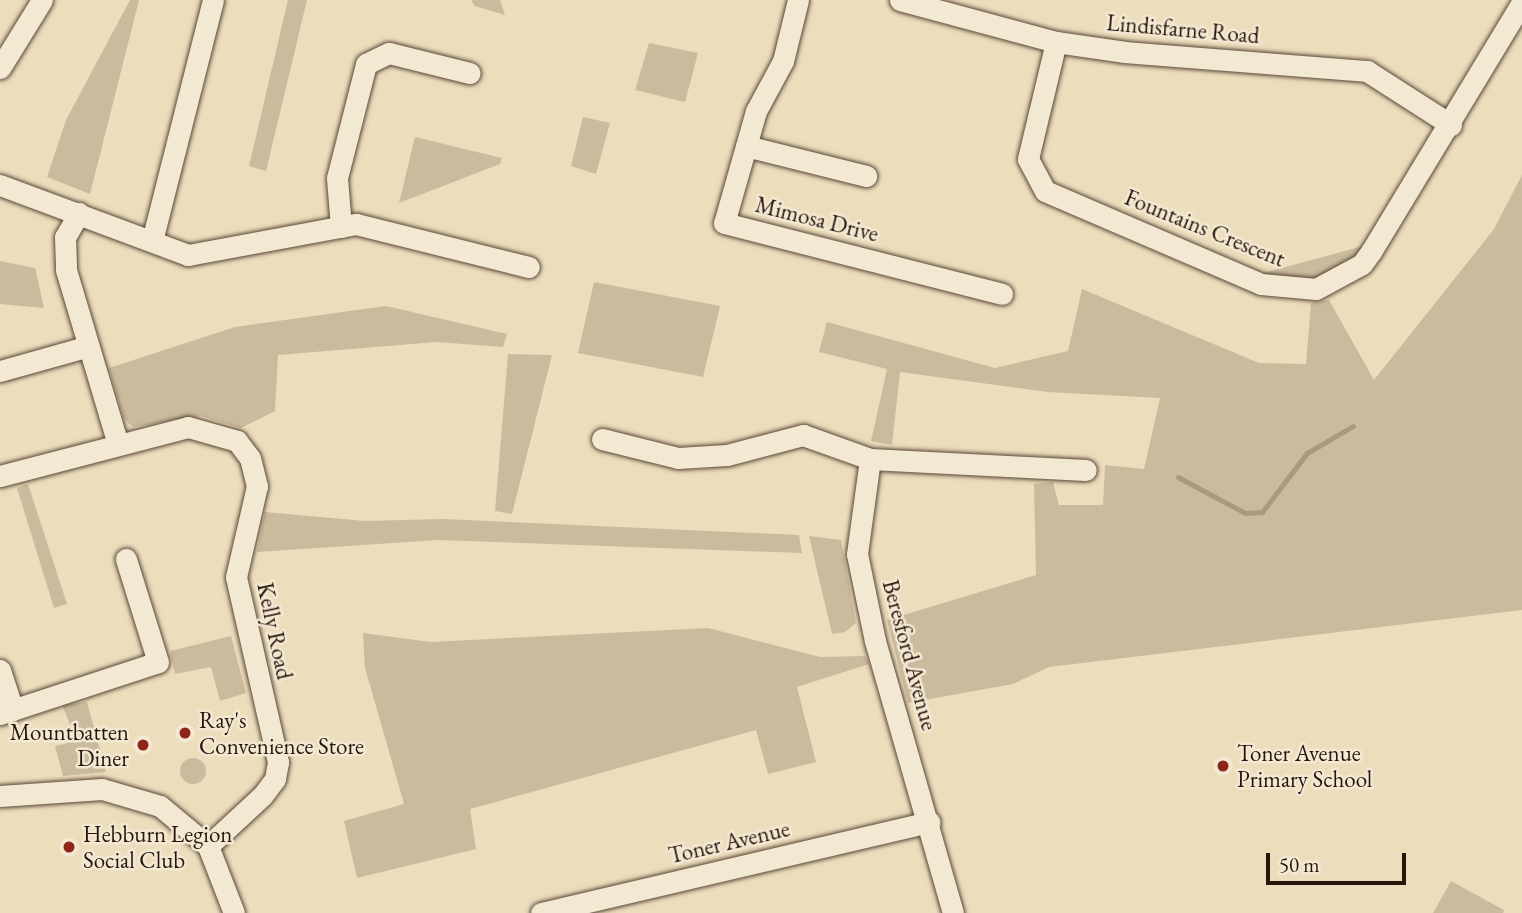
<!DOCTYPE html>
<html>
<head>
<meta charset="utf-8">
<style>
  body { margin:0 }
  #map { position:relative; width:1522px; height:913px; overflow:hidden; background:#ecddbc; font-family:"EB Garamond",serif }
  div>[style] { position:absolute }
  .green>* { inset:0; background:#cbbb9e }
  .round { border-radius:50% }
  .stream>* { height:5px; margin:-2.5px; padding:0 2.5px; transform-origin:2.5px; border-radius:2.5px; background:#a99980 }
  .roads { filter:drop-shadow(0 0 2px #594739) drop-shadow(0 0 2px #594739) }
  .street>* { height:21px; margin:-10.5px; padding:0 10.5px; transform-origin:10.5px; border-radius:10.5px; background:#f3e9d3 }
  .dots>* { width:19px; height:19px; translate:-50% -50%; box-sizing:border-box; border:4px solid #f3e9d3; border-radius:50% }
  span { translate:-50% -50%; white-space:nowrap; text-align:center; line-height:1.15; -webkit-text-stroke:5px #f3e9d3; paint-order:stroke }
  .street-label { font-size:23px; color:#28150d }
  .poi-label { font-size:23px; color:#28150d }
  .left { translate:0 -50%; text-align:left }
  .right { translate:-100% -50%; text-align:right }
  .scale { position:absolute; left:1266px; top:853px; width:140px; height:32px; box-sizing:border-box; border:4px solid #28150d; border-top:0; padding-left:9px; font-size:21px; line-height:24px; white-space:nowrap; color:#28150d; -webkit-text-stroke:5px #f3e9d3; paint-order:stroke }
</style>
</head>
<body>
<div id="map">
  <div class="green">
    <i style="clip-path:polygon(130px 0,139px 0,90px 194px,47px 177px,66px 120px)"></i>
    <i style="clip-path:polygon(288px 0,307px 0,266px 171px,249px 166px)"></i>
    <i style="clip-path:polygon(471px 0,500px 0,505px 15px,475px 6px)"></i>
    <i style="clip-path:polygon(649px 43px,698px 53px,685px 102px,635px 90px)"></i>
    <i style="clip-path:polygon(583px 117px,610px 123px,596px 174px,571px 166px)"></i>
    <i style="clip-path:polygon(415px 137px,502px 158px,500px 164px,399px 203px)"></i>
    <i style="clip-path:polygon(1522px 175px,1522px 610px,1049px 667px,1013px 684px,908px 703px,887px 620px,1036px 575px,1034px 484px,1053px 482px,1059px 505px,1103px 505px,1105px 465px,1144px 469px,1160px 398px,1048px 392px,900px 372px,892px 445px,871px 441px,887px 369px,819px 352px,827px 322px,995px 368px,1068px 351px,1082px 289px,1259px 363px,1306px 364px,1311px 303px,1329px 300px,1374px 380px,1494px 229px)"></i>
    <i style="clip-path:polygon(1367px 245px,1351px 265px,1311px 282px,1256px 275px)"></i>
    <i style="clip-path:polygon(0 261px,35px 268px,44px 308px,0 304px)"></i>
    <i style="clip-path:polygon(594px 282px,720px 306px,703px 377px,578px 353px)"></i>
    <i style="clip-path:polygon(386px 306px,507px 334px,503px 347px,436px 342px,278px 355px,275px 411px,241px 428px,201px 416px,133px 427px,124px 419px,109px 368px,235px 327px)"></i>
    <i style="clip-path:polygon(508px 354px,552px 355px,512px 514px,495px 511px)"></i>
    <i style="clip-path:polygon(28px 484px,67px 604px,54px 608px,17px 488px)"></i>
    <i style="clip-path:polygon(265px 512px,365px 521px,442px 519px,799px 535px,802px 553px,438px 540px,257px 552px)"></i>
    <i style="clip-path:polygon(809px 536px,841px 540px,856px 623px,845px 632px,832px 634px)"></i>
    <i style="clip-path:polygon(708px 628px,820px 657px,865px 656px,869px 664px,797px 687px,816px 762px,768px 774px,756px 730px,470px 809px,476px 849px,357px 878px,344px 821px,404px 804px,365px 668px,363px 633px,431px 642px)"></i>
    <i style="clip-path:polygon(231px 636px,246px 693px,220px 701px,211px 667px,175px 674px,170px 651px)"></i>
    <i style="clip-path:polygon(87px 702px,106px 772px,63px 776px,55px 746px,77px 741px,62px 705px)"></i>
    <i class="round" style="left:180px;top:758px;width:26px;height:26px"></i>
    <i style="clip-path:polygon(1451px 881px,1504px 910px,1503px 913px,1433px 913px)"></i>
  </div>
  <div class="stream">
    <i style="left:1178px;top:477px;width:76px;rotate:28.2deg"></i>
    <i style="left:1245px;top:513px;width:17px;rotate:-3deg"></i>
    <i style="left:1262px;top:512px;width:74px;rotate:-52.7deg"></i>
    <i style="left:1307px;top:453px;width:53px;rotate:-30.4deg"></i>
  </div>
  <div class="roads">
    <div class="street">
      <i style="left:798px;top:0;width:63px;rotate:103.8deg"></i>
      <i style="left:783px;top:61px;width:57px;rotate:118.4deg"></i>
      <i style="left:756px;top:111px;width:116px;rotate:105.9deg"></i>
      <i style="left:724px;top:223px;width:287px;rotate:14.3deg"></i>
      <i style="left:900px;top:0;width:162px;rotate:15.1deg"></i>
      <i style="left:1056px;top:42px;width:70px;rotate:8.2deg"></i>
      <i style="left:1125px;top:52px;width:243px;rotate:4.5deg"></i>
      <i style="left:1367px;top:71px;width:100px;rotate:32.7deg"></i>
      <i style="left:1056px;top:42px;width:120px;rotate:103.5deg"></i>
      <i style="left:1028px;top:159px;width:36px;rotate:62deg"></i>
      <i style="left:1045px;top:191px;width:235px;rotate:23.3deg"></i>
      <i style="left:1261px;top:284px;width:55px;rotate:5.2deg"></i>
      <i style="left:1316px;top:289px;width:52px;rotate:-28.5deg"></i>
      <i style="left:1362px;top:264px;width:17px;rotate:-54deg"></i>
      <i style="left:1372px;top:250px;width:290px;rotate:-58.8deg"></i>
      <i style="left:0;top:68px;width:80px;rotate:-58.3deg"></i>
      <i style="left:746px;top:146px;width:124px;rotate:14deg"></i>
      <i style="left:0;top:185px;width:201px;rotate:20.4deg"></i>
      <i style="left:188px;top:255px;width:171px;rotate:-10.5deg"></i>
      <i style="left:356px;top:224px;width:178px;rotate:14deg"></i>
      <i style="left:79px;top:213px;width:28px;rotate:120deg"></i>
      <i style="left:65px;top:237px;width:33px;rotate:88deg"></i>
      <i style="left:66px;top:270px;width:178px;rotate:73.4deg"></i>
      <i style="left:341px;top:227px;width:49px;rotate:-94.7deg"></i>
      <i style="left:337px;top:178px;width:118px;rotate:-75.7deg"></i>
      <i style="left:366px;top:64px;width:25px;rotate:-26deg"></i>
      <i style="left:389px;top:53px;width:83px;rotate:13.9deg"></i>
      <i style="left:152px;top:241px;width:249px;rotate:-75.8deg"></i>
      <i style="left:0;top:371px;width:92px;rotate:-15.7deg"></i>
      <i style="left:602px;top:439px;width:78px;rotate:14deg"></i>
      <i style="left:678px;top:458px;width:49px;rotate:-3.5deg"></i>
      <i style="left:727px;top:455px;width:79px;rotate:-14.7deg"></i>
      <i style="left:803px;top:435px;width:71px;rotate:19.7deg"></i>
      <i style="left:870px;top:459px;width:216px;rotate:2.9deg"></i>
      <i style="left:870px;top:459px;width:96px;rotate:97.8deg"></i>
      <i style="left:857px;top:554px;width:89px;rotate:78.3deg"></i>
      <i style="left:875px;top:641px;width:283px;rotate:74deg"></i>
      <i style="left:0;top:476px;width:194px;rotate:-14.6deg"></i>
      <i style="left:188px;top:427px;width:51px;rotate:15.9deg"></i>
      <i style="left:237px;top:441px;width:21px;rotate:53deg"></i>
      <i style="left:250px;top:458px;width:29px;rotate:76deg"></i>
      <i style="left:257px;top:486px;width:93px;rotate:103deg"></i>
      <i style="left:236px;top:577px;width:190px;rotate:77.2deg"></i>
      <i style="left:278px;top:762px;width:17px;rotate:100deg"></i>
      <i style="left:275px;top:779px;width:21px;rotate:127deg"></i>
      <i style="left:262px;top:796px;width:74px;rotate:137.2deg"></i>
      <i style="left:0;top:670px;width:42px;rotate:72deg"></i>
      <i style="left:0;top:714px;width:166px;rotate:-18.2deg"></i>
      <i style="left:158px;top:662px;width:108px;rotate:-107.3deg"></i>
      <i style="left:0;top:796px;width:102px;rotate:-3.9deg"></i>
      <i style="left:102px;top:789px;width:60px;rotate:16.3deg"></i>
      <i style="left:160px;top:806px;width:62px;rotate:39.8deg"></i>
      <i style="left:208px;top:846px;width:72px;rotate:68.8deg"></i>
      <i style="left:541px;top:913px;width:399px;rotate:-13.2deg"></i>
    </div>
  </div>
  <div class="dots">
    <i style="left:185px;top:733px;background:#8f2418"></i>
    <i style="left:143px;top:745px;background:#8f2418"></i>
    <i style="left:1223px;top:766px;background:#8f2418"></i>
    <i style="left:69px;top:847px;background:#8f2418"></i>
  </div>
  <div class="street-label">
    <span style="left:1183px;top:29px;rotate:5deg">Lindisfarne Road</span>
    <span style="left:817px;top:219px;rotate:14deg">Mimosa Drive</span>
    <span style="left:1205px;top:228px;rotate:22deg">Fountains Crescent</span>
    <span style="left:275px;top:631px;rotate:78deg">Kelly Road</span>
    <span style="left:910px;top:655px;rotate:75deg">Beresford Avenue</span>
    <span style="left:729px;top:842px;rotate:-13deg">Toner Avenue</span>
  </div>
  <div class="poi-label">
    <span class="left" style="left:199px;top:733px">Ray's<br>Convenience Store</span>
    <span class="right" style="left:129px;top:745px">Mountbatten<br>Diner</span>
    <span class="left" style="left:1237px;top:766px">Toner Avenue<br>Primary School</span>
    <span class="left" style="left:83px;top:847px">Hebburn Legion<br>Social Club</span>
  </div>
  <div class="scale">50 m</div>
</div>
</body>
</html>
